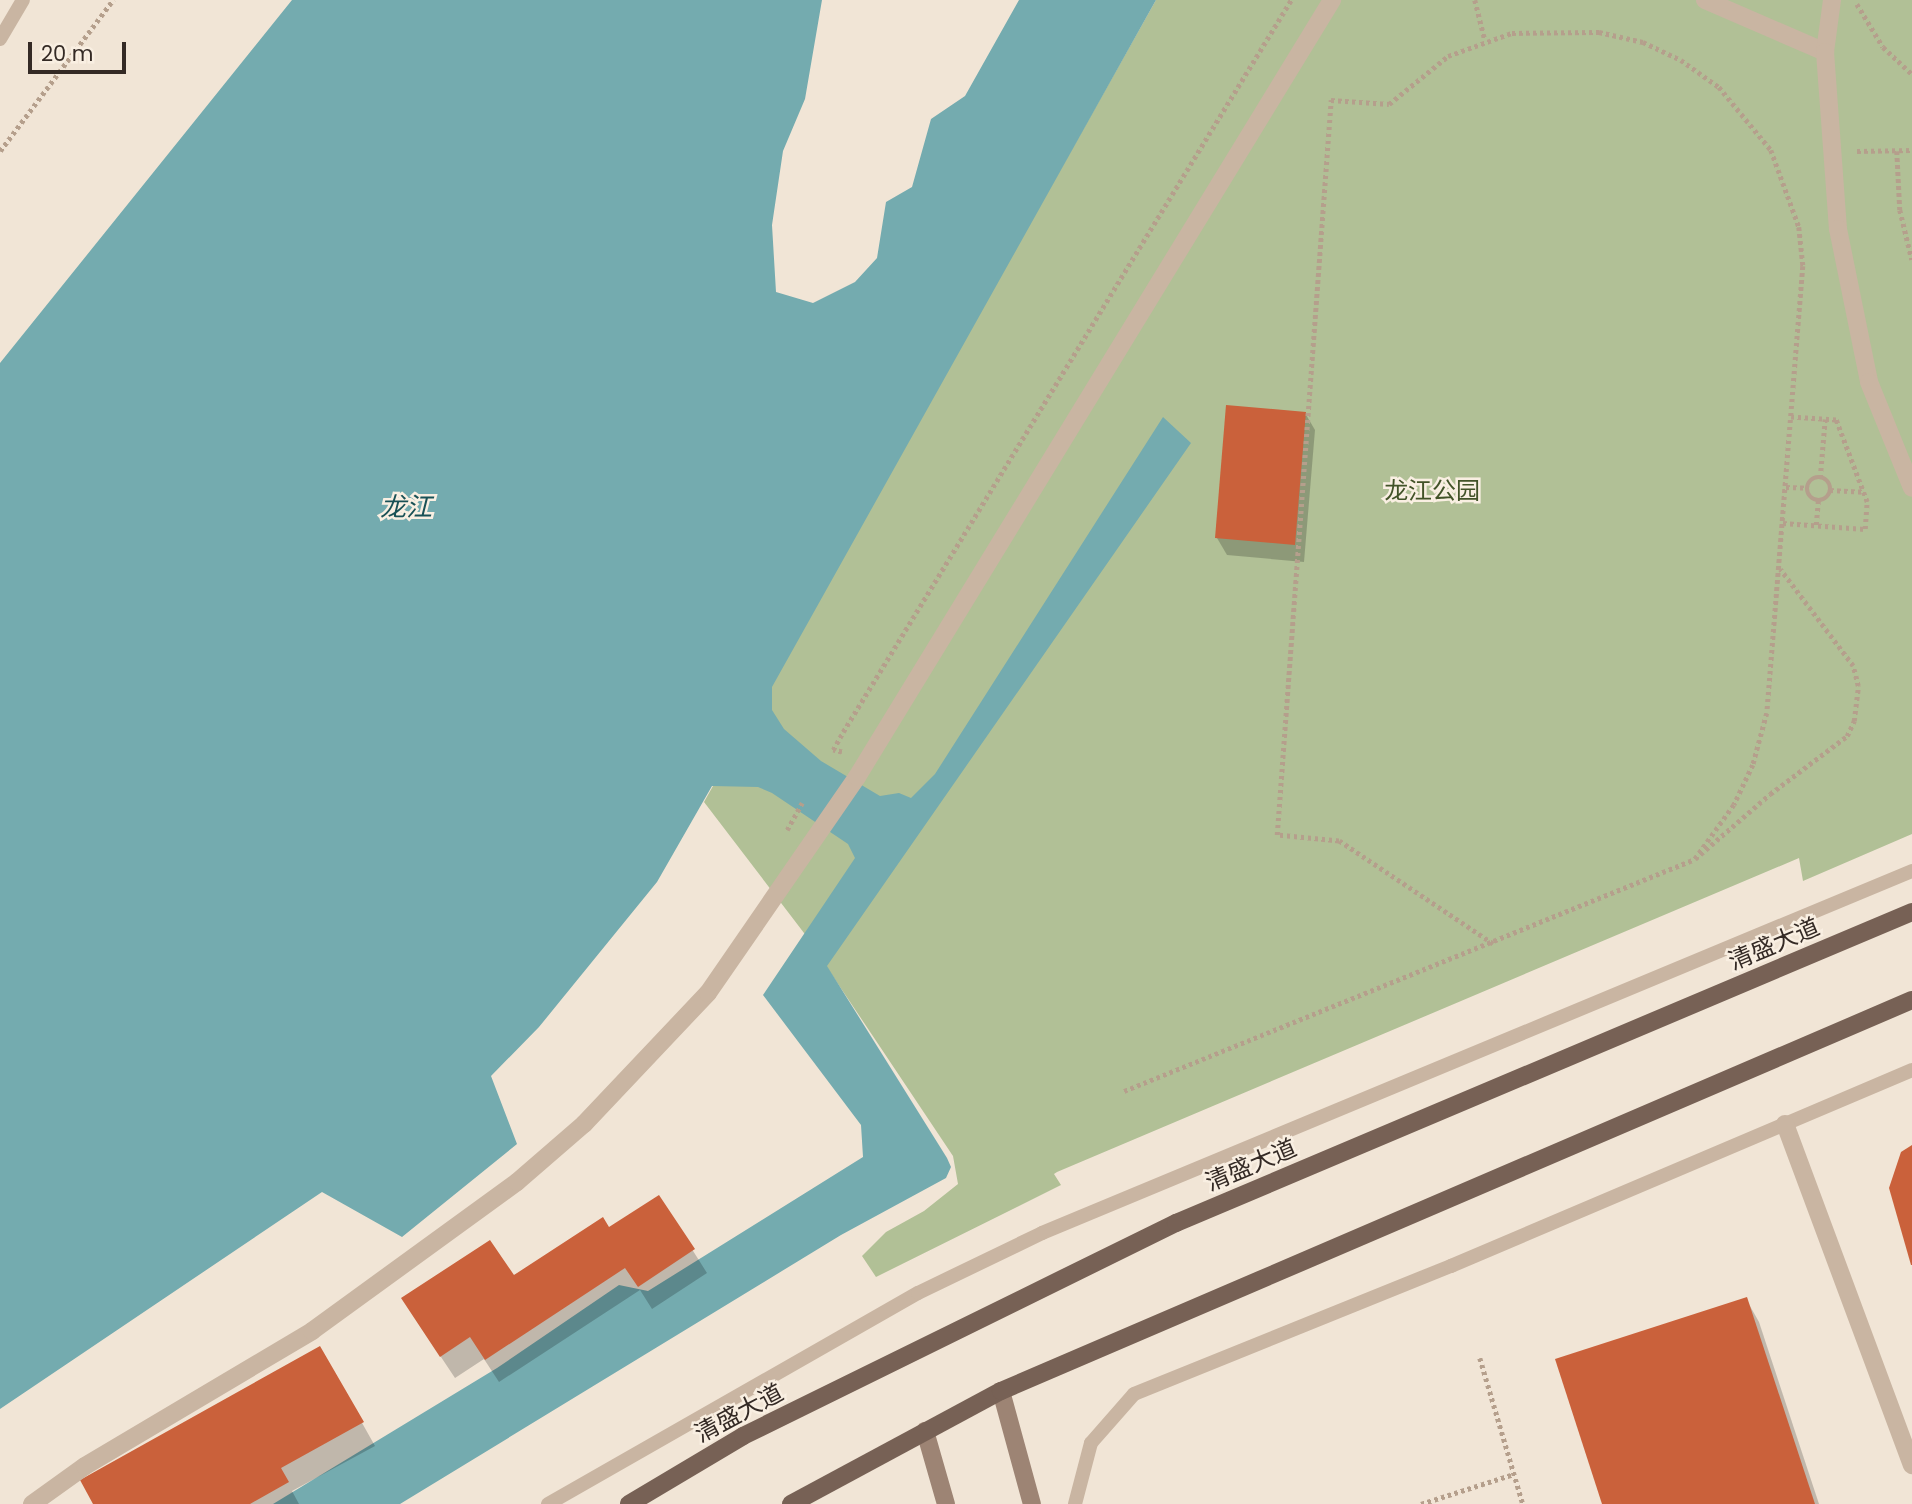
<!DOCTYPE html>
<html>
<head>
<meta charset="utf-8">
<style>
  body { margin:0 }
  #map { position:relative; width:1912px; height:1504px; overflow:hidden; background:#f1e5d6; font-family:Poppins,"Noto Sans SC",sans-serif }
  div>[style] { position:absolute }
  .green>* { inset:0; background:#b1c096 }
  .water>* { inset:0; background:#74abaf }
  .shadow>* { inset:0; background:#0003 }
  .building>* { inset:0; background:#ca613b }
  .path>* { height:4.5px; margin-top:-2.25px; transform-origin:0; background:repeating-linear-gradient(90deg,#b59f8c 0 3.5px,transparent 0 7px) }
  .path>.ring { margin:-2.25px; padding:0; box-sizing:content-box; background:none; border:4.5px solid #b59f8c; border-radius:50% }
  .lane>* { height:14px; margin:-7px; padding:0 7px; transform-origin:7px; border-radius:7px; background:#c9b5a2 }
  .street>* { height:18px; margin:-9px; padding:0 9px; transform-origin:9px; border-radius:9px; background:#c9b5a2 }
  .secondary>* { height:18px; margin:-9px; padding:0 9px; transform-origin:9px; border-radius:9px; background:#9d8474 }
  .primary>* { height:18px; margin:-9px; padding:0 9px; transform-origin:9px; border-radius:9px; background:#776155 }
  span { translate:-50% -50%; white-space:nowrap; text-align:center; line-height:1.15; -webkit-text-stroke:5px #f9efe2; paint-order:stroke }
  .park-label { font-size:24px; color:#425328 }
  .street-label { font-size:24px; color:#342a25 }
  .water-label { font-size:26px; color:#195156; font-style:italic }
  .scale { position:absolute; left:28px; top:42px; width:98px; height:32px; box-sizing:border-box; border:4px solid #342a25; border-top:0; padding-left:9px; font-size:21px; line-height:24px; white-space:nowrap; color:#342a25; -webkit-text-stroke:5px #f9efe2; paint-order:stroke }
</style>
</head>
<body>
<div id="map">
  <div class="green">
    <i style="clip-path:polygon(1156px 0,1912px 0,1912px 834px,1803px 881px,1799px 858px,1057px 1172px,1054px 1174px,1061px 1185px,876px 1277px,862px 1256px,886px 1232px,924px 1211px,958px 1184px,953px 1156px,804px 933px,704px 802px)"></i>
  </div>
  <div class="water">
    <i style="clip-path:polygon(292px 0,822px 0,805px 99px,783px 151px,772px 225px,776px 292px,813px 303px,855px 282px,877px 258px,886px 202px,912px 187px,931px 119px,965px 96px,1019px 0,1156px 0,772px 687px,772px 710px,784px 729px,821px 761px,880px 796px,899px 793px,911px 798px,935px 774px,1163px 417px,1191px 443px,827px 966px,947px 1158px,951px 1167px,946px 1178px,841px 1235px,400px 1504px,273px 1504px,497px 1368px,619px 1285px,648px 1291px,863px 1157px,861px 1125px,763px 995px,855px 858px,848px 844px,772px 793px,758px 787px,712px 786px,657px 882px,539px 1027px,491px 1076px,517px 1144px,402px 1237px,322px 1192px,0 1409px,0 363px)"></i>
  </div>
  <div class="shadow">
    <i style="clip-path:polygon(1305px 413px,1315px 430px,1304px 562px,1227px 555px,1217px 538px)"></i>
    <i style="clip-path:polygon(659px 1197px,707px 1273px,652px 1309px,640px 1290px,499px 1382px,484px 1359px,455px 1378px,417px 1321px,609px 1230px)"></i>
    <i style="clip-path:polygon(1746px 1299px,1759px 1322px,1819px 1504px,1604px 1504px)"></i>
    <i style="clip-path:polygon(320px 1348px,375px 1446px,292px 1491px,299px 1504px,95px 1504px)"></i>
  </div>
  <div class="building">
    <i style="clip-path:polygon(1226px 405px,1306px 412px,1295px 545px,1215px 538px)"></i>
    <i style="clip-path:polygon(1912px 1145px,1912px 1265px,1911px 1265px,1889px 1188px,1901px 1152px)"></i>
    <i style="clip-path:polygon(659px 1195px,695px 1249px,638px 1287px,625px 1268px,485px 1360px,470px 1337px,440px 1357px,401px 1298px,490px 1240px,514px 1275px,603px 1217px,609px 1227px)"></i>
    <i style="clip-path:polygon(1747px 1297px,1815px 1504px,1602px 1504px,1555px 1359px)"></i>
    <i style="clip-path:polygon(320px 1346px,364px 1422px,281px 1468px,289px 1482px,250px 1504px,93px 1504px,80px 1480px)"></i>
  </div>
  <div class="path">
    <i style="left:1475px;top:0;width:41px;rotate:76deg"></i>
    <i style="left:1857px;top:4px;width:50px;rotate:58.8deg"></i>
    <i style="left:1883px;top:47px;width:40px;rotate:43deg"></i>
    <i style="left:0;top:151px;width:189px;rotate:-53.2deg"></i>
    <i style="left:1857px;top:151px;width:55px;rotate:-1deg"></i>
    <i style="left:1897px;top:151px;width:59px;rotate:87.1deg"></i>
    <i style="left:1900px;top:210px;width:51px;rotate:76.5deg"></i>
    <i class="ring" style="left:1807px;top:477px;width:19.5px;height:19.5px"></i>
    <i style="left:1820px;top:478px;width:59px;rotate:-85.2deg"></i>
    <i style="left:1786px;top:487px;width:23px;rotate:2deg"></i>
    <i style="left:1830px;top:490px;width:33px;rotate:3deg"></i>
    <i style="left:1783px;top:523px;width:82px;rotate:4.2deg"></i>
    <i style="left:1865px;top:529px;width:27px;rotate:-86deg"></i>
    <i style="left:1867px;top:502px;width:88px;rotate:-110.7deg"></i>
    <i style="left:1836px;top:420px;width:45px;rotate:-176.2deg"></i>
    <i style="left:1816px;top:525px;width:25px;rotate:-85deg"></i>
    <i style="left:842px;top:752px;width:9px;rotate:-167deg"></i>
    <i style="left:833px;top:750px;width:21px;rotate:-61deg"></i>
    <i style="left:843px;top:732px;width:858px;rotate:-58.53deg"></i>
    <i style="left:787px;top:830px;width:31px;rotate:-61deg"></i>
    <i style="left:1493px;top:944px;width:185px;rotate:-146.2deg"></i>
    <i style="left:1339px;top:841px;width:62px;rotate:-174.5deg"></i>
    <i style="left:1277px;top:835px;width:737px;rotate:-85.8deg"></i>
    <i style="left:1331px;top:100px;width:58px;rotate:3.9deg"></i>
    <i style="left:1389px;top:104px;width:76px;rotate:-39.1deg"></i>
    <i style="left:1448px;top:56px;width:68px;rotate:-19.8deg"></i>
    <i style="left:1512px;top:33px;width:87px;rotate:-0.7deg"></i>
    <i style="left:1599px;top:32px;width:45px;rotate:12.8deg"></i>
    <i style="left:1643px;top:42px;width:42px;rotate:25.3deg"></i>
    <i style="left:1681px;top:60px;width:47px;rotate:35.4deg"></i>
    <i style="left:1719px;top:87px;width:82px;rotate:50.5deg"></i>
    <i style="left:1771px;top:150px;width:82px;rotate:70deg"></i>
    <i style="left:1799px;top:227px;width:39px;rotate:84deg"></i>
    <i style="left:1803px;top:266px;width:448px;rotate:94.6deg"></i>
    <i style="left:1767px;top:713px;width:54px;rotate:105.1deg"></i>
    <i style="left:1753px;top:765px;width:44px;rotate:115.4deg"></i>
    <i style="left:1734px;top:805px;width:67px;rotate:125.8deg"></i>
    <i style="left:1124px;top:1091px;width:616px;rotate:-22.11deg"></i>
    <i style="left:1695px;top:859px;width:99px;rotate:-40.9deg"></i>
    <i style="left:1770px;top:794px;width:96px;rotate:-37deg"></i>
    <i style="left:1847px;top:736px;width:17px;rotate:-65deg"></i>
    <i style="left:1854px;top:721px;width:35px;rotate:-83deg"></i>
    <i style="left:1858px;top:686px;width:21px;rotate:-104deg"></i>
    <i style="left:1853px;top:666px;width:121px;rotate:-127deg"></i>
    <i style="left:1480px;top:1358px;width:152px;rotate:73.6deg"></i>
    <i style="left:1421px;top:1504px;width:98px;rotate:-17.9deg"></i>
  </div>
  <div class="lane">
    <i style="left:0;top:39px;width:45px;rotate:-59.5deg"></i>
    <i style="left:548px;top:1504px;width:426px;rotate:-29.7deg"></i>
    <i style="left:918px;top:1293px;width:138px;rotate:-25.8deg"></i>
    <i style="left:1042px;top:1233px;width:942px;rotate:-22.59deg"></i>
    <i style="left:1075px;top:1504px;width:63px;rotate:-75.3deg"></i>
    <i style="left:1091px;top:1443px;width:65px;rotate:-48.7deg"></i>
    <i style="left:1134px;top:1394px;width:342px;rotate:-22deg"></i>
    <i style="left:1451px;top:1266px;width:501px;rotate:-23.03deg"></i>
  </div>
  <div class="street">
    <i style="left:1705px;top:0;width:131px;rotate:23.4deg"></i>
    <i style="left:1832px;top:0;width:52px;rotate:97.7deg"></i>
    <i style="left:1825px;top:52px;width:177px;rotate:85.8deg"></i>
    <i style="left:1838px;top:229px;width:156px;rotate:78.5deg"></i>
    <i style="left:1869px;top:382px;width:114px;rotate:67.9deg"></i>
    <i style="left:1785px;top:1124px;width:364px;rotate:69.6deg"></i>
    <i style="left:32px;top:1504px;width:65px;rotate:-35.6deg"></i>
    <i style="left:85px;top:1466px;width:264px;rotate:-30.7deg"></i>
    <i style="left:312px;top:1331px;width:253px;rotate:-36deg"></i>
    <i style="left:517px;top:1182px;width:89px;rotate:-40.9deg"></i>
    <i style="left:584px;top:1124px;width:180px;rotate:-46.6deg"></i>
    <i style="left:708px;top:993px;width:262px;rotate:-55.4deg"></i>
    <i style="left:857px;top:777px;width:911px;rotate:-58.56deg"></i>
  </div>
  <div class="secondary">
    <i style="left:1001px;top:1391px;width:117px;rotate:74.7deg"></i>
    <i style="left:925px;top:1431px;width:76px;rotate:74deg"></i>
  </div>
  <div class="primary">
    <i style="left:629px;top:1504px;width:133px;rotate:-30.8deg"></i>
    <i style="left:743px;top:1436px;width:483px;rotate:-26.2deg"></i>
    <i style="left:1176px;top:1223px;width:799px;rotate:-22.91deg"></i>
    <i style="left:791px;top:1504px;width:238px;rotate:-28.3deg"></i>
    <i style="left:1001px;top:1391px;width:991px;rotate:-23.23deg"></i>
  </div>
  <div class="park-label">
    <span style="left:1432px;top:491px">龙江公园</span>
  </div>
  <div class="street-label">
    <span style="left:1774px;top:944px;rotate:-23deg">清盛大道</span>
    <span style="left:1251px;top:1165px;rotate:-23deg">清盛大道</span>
    <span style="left:739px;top:1413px;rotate:-28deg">清盛大道</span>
  </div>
  <div class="water-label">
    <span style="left:406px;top:508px">龙江</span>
  </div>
  <div class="scale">20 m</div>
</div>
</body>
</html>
